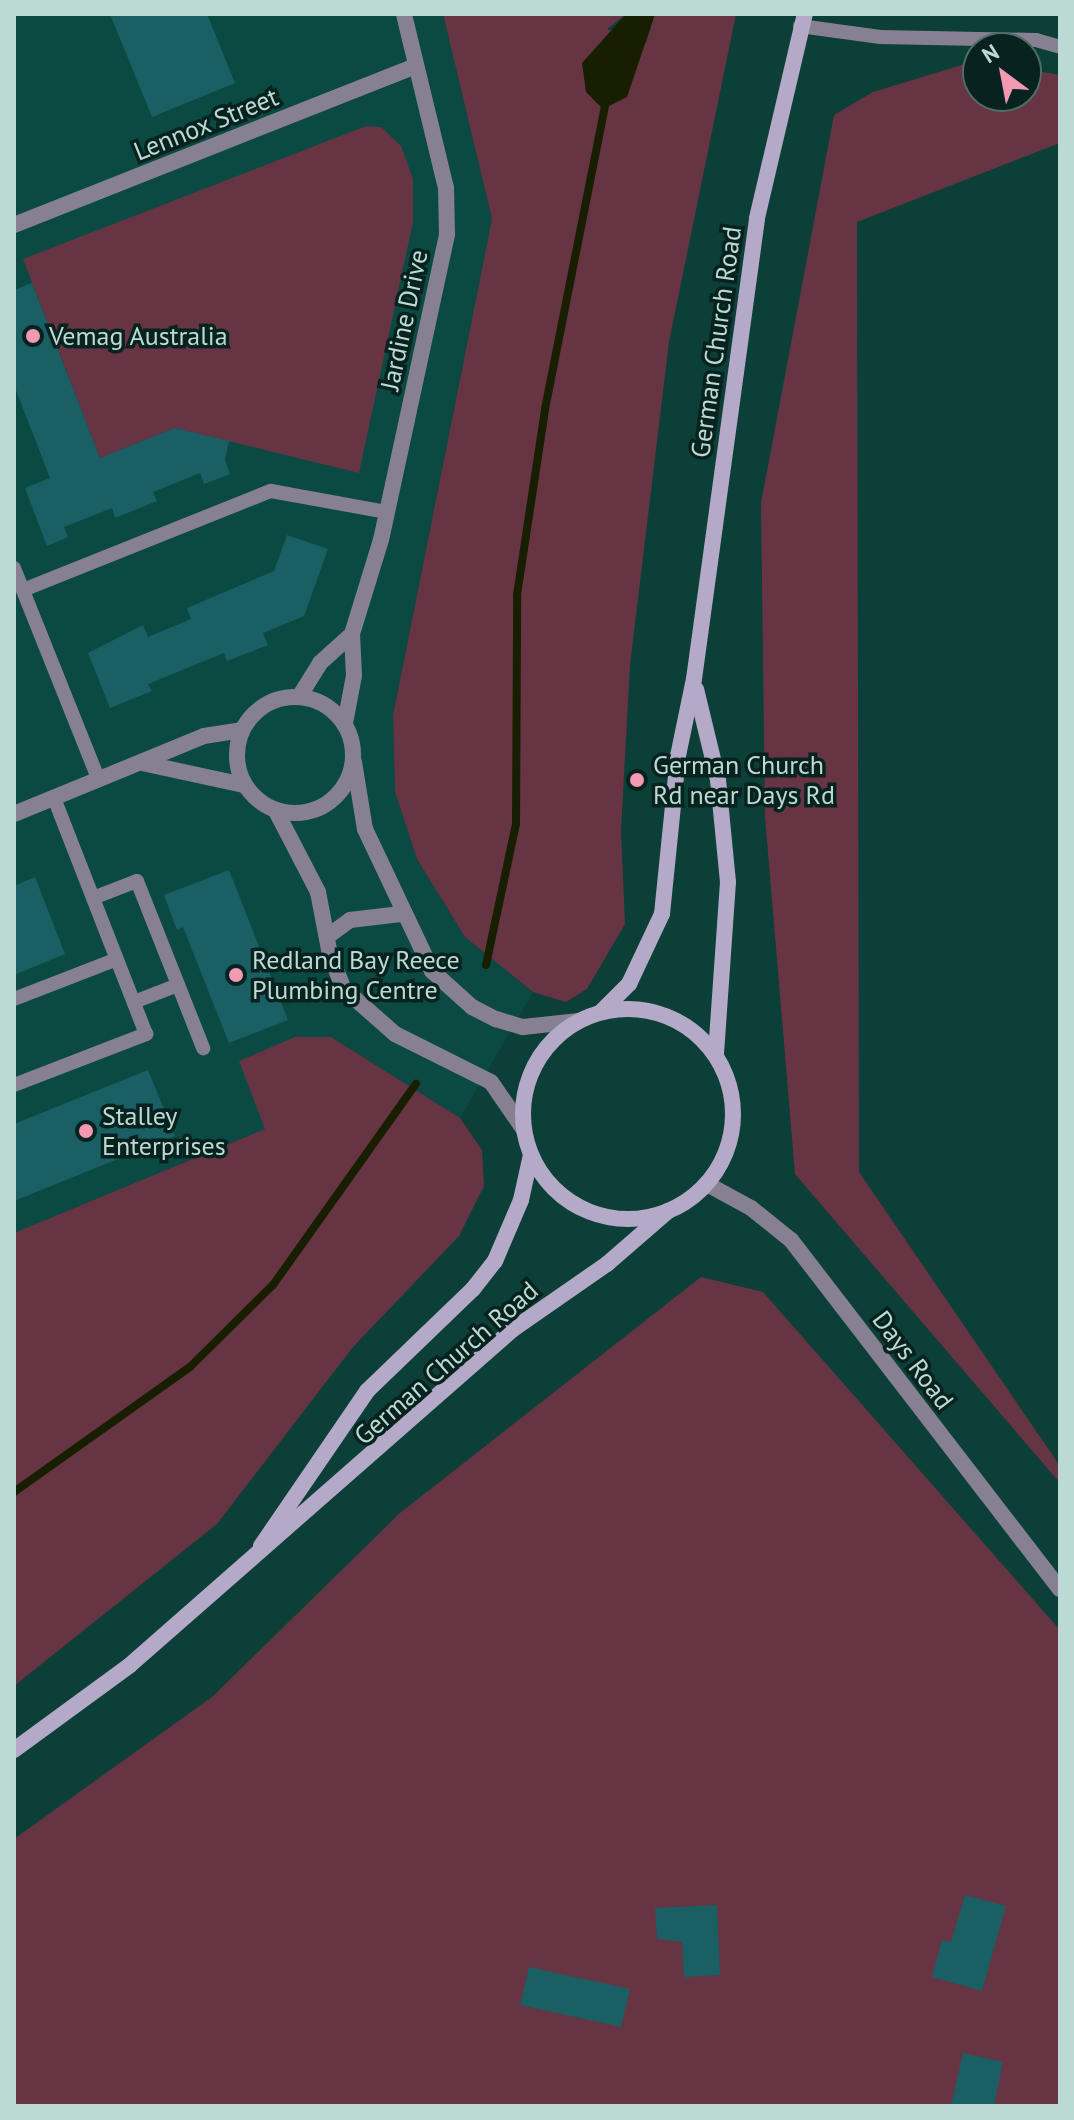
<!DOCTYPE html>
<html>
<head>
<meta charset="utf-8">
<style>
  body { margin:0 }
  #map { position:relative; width:1074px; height:2120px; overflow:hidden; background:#0c3f38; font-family:"PT Sans",sans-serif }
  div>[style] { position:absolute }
  .built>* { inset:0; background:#0b4a42 }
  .green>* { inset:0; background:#663443 }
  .water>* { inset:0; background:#171f00 }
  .stream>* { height:8px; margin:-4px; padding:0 4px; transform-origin:4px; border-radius:4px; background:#171f00 }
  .building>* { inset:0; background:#1a5f64 }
  .lane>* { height:14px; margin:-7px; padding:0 7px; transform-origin:7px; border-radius:7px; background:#878093 }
  .street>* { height:16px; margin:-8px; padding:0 8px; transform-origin:8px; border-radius:8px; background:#878093 }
  .street>.ring { margin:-8px; padding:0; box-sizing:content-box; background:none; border:16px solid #878093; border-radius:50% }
  .secondary>* { height:16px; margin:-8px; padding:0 8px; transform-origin:8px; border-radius:8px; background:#b5a9c8 }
  .secondary>.ring { margin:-8px; padding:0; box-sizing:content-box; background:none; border:16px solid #b5a9c8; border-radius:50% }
  .dots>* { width:22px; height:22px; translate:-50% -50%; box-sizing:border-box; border:4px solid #08231f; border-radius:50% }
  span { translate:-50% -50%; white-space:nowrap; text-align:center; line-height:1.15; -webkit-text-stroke:7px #08231f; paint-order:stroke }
  .street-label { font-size:26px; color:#bcdad4 }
  .poi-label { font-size:26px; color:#bcdad4 }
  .left { translate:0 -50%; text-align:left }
  .frame { position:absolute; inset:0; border:16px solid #bcdad4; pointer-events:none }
  .north { position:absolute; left:962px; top:32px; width:80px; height:80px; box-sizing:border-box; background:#08231f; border:2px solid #506c67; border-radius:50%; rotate:328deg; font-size:22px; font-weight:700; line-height:32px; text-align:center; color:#bcdad4 }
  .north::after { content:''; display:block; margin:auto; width:28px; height:36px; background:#f19ab2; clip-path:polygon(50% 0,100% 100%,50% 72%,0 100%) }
</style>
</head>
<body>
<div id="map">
  <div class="built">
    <i style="clip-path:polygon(14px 14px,443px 14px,492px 219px,393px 715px,395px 792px,417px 859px,465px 937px,533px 992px,460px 1118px,331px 1037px,265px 1129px,14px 1233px)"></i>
  </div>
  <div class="green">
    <i style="clip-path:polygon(443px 14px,626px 14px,607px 29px,646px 43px,655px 14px,736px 14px,669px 342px,630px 665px,621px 831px,625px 924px,587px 989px,566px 1002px,533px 992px,465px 937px,417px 859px,395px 792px,393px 715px,492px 219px)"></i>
    <i style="clip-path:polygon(978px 60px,978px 96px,1026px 96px,1026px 69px,1060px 75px,1060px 143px,857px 222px,859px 1172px,1060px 1466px,1060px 1483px,795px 1174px,765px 817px,761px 503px,834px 115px,873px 92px)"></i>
    <i style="clip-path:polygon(366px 126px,381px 127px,401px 146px,413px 179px,413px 222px,359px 473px,175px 428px,100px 458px,23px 259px)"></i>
    <i style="clip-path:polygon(295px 1037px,331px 1037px,460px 1118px,482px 1150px,484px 1186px,459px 1236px,353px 1347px,217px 1524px,14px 1686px,14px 1233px,265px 1129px,239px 1061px)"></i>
    <i style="clip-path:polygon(701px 1277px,763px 1292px,1060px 1630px,1060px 2106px,14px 2106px,14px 1839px,212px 1697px,400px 1513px)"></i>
  </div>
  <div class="water">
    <i style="clip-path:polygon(626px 14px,655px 14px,627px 97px,603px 109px,586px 92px,582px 63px)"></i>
  </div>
  <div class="stream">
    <i style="left:486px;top:965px;width:144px;rotate:-78deg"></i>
    <i style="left:516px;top:824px;width:229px;rotate:-89.7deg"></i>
    <i style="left:517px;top:595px;width:188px;rotate:-81.4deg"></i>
    <i style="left:545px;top:409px;width:314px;rotate:-78.8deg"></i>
    <i style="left:14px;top:1492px;width:216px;rotate:-35.4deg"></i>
    <i style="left:190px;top:1367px;width:117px;rotate:-44.7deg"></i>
    <i style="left:273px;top:1285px;width:247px;rotate:-54.6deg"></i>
  </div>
  <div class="building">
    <i style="clip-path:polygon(110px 14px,207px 14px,235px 83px,152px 117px)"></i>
    <i style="clip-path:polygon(32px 283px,100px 458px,175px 428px,229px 441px,225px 460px,230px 474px,204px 484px,200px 473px,153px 492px,157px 501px,115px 518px,112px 508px,64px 527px,68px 537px,47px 546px,25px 488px,50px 478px,14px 385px,14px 290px)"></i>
    <i style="clip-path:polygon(287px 535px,328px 549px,304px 616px,263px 633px,268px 645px,227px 661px,224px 653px,148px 684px,152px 691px,110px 708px,88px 653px,143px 625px,148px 637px,191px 619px,187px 608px,274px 571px)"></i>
    <i style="clip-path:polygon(229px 870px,288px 1020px,229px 1043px,183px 927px,177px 930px,164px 895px)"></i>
    <i style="clip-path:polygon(35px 877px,65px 954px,14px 975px,14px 886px)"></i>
    <i style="clip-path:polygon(148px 1070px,175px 1136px,14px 1201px,14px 1124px)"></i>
    <i style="clip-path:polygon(965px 1895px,1006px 1906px,982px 1991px,932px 1977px,942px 1940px,951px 1942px)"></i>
    <i style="clip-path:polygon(717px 1905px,720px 1975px,684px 1977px,682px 1942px,657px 1939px,655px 1908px)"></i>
    <i style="clip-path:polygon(529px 1967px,630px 1989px,621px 2027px,520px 2005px)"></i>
    <i style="clip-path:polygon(963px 2053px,1003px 2062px,994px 2106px,951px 2106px)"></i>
  </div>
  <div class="lane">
    <i style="left:800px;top:26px;width:81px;rotate:7.8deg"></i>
    <i style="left:880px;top:37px;width:156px;rotate:1.1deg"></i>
    <i style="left:1036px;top:40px;width:25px;rotate:16deg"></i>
    <i style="left:14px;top:568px;width:228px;rotate:68.2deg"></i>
    <i style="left:23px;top:590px;width:267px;rotate:-21.8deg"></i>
    <i style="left:271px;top:491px;width:118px;rotate:10.3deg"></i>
    <i style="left:93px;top:898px;width:47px;rotate:-21.1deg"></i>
    <i style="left:137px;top:881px;width:180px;rotate:68.4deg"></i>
    <i style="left:14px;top:999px;width:110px;rotate:-21.2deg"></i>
    <i style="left:134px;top:1002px;width:47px;rotate:-21.1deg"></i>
    <i style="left:14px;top:1085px;width:142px;rotate:-21.1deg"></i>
    <i style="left:146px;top:1034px;width:253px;rotate:-111.3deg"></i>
  </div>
  <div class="street">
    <i style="left:14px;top:225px;width:432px;rotate:-21.6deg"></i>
    <i class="ring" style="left:237px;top:697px;width:100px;height:100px"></i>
    <i style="left:299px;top:697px;width:40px;rotate:-58deg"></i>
    <i style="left:320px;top:663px;width:43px;rotate:-42.2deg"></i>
    <i style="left:345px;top:723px;width:48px;rotate:-79.2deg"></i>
    <i style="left:354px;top:676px;width:42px;rotate:-92.7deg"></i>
    <i style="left:352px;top:634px;width:98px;rotate:-72.9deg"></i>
    <i style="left:381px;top:540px;width:313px;rotate:-77.8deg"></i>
    <i style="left:447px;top:234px;width:46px;rotate:-91.2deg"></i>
    <i style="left:446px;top:188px;width:179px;rotate:-103.6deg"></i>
    <i style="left:354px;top:762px;width:68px;rotate:80.7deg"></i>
    <i style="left:365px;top:829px;width:157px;rotate:64.7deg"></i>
    <i style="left:432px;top:971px;width:54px;rotate:42deg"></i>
    <i style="left:472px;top:1007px;width:27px;rotate:27deg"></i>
    <i style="left:496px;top:1019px;width:28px;rotate:17deg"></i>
    <i style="left:523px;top:1027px;width:56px;rotate:-6.1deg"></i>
    <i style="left:142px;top:763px;width:104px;rotate:12.2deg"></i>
    <i style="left:276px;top:811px;width:91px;rotate:62.6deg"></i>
    <i style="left:318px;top:892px;width:64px;rotate:79.2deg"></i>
    <i style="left:330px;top:955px;width:37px;rotate:68deg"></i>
    <i style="left:344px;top:989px;width:68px;rotate:41.4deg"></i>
    <i style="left:395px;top:1034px;width:107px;rotate:26.6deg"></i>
    <i style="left:491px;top:1082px;width:58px;rotate:55.5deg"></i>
    <i style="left:14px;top:814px;width:205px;rotate:-22.3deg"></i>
    <i style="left:204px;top:736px;width:38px;rotate:-9deg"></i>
    <i style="left:328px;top:936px;width:27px;rotate:-36deg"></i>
    <i style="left:350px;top:920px;width:51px;rotate:-6.7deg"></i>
    <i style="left:707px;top:1184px;width:50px;rotate:28.6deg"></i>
    <i style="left:751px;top:1208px;width:51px;rotate:38.7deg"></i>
    <i style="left:791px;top:1240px;width:441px;rotate:52.4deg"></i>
  </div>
  <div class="secondary">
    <i style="left:696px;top:689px;width:94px;rotate:76.4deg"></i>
    <i style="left:718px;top:780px;width:102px;rotate:84.4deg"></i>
    <i style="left:728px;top:882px;width:172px;rotate:94deg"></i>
    <i class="ring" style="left:523px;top:1009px;width:194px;height:194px"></i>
    <i style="left:601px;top:1012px;width:40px;rotate:-45deg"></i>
    <i style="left:629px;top:984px;width:77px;rotate:-64.8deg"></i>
    <i style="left:662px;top:914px;width:159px;rotate:-84.2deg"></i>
    <i style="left:678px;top:756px;width:79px;rotate:-78.3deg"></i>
    <i style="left:694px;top:679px;width:465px;rotate:-82.2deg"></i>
    <i style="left:757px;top:218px;width:210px;rotate:-76.8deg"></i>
    <i style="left:261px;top:1546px;width:188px;rotate:-55.6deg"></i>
    <i style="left:367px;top:1391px;width:147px;rotate:-43.9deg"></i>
    <i style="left:473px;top:1289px;width:36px;rotate:-52deg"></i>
    <i style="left:495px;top:1261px;width:66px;rotate:-66.9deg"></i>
    <i style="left:521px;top:1200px;width:46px;rotate:-77.5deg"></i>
    <i style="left:14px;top:1750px;width:144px;rotate:-36.2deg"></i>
    <i style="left:130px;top:1665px;width:508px;rotate:-41.25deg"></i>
    <i style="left:512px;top:1330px;width:116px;rotate:-34.8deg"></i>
    <i style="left:607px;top:1264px;width:81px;rotate:-41deg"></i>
  </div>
  <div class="dots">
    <i style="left:33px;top:336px;background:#f19ab2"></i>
    <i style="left:637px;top:780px;background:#f19ab2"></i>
    <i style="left:236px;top:975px;background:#f19ab2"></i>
    <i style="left:86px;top:1131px;background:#f19ab2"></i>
  </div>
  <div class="street-label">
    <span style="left:206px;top:124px;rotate:-22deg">Lennox Street</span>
    <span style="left:404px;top:320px;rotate:-78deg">Jardine Drive</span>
    <span style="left:716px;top:342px;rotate:-82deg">German Church Road</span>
    <span style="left:913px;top:1360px;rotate:53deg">Days Road</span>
    <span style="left:446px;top:1363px;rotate:-41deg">German Church Road</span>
  </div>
  <div class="poi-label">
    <span class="left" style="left:49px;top:336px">Vemag Australia</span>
    <span class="left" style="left:653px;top:780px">German Church<br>Rd near Days Rd</span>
    <span class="left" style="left:252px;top:975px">Redland Bay Reece<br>Plumbing Centre</span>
    <span class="left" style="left:102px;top:1131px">Stalley<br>Enterprises</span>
  </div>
  <div class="frame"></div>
  <div class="north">N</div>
</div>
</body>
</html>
